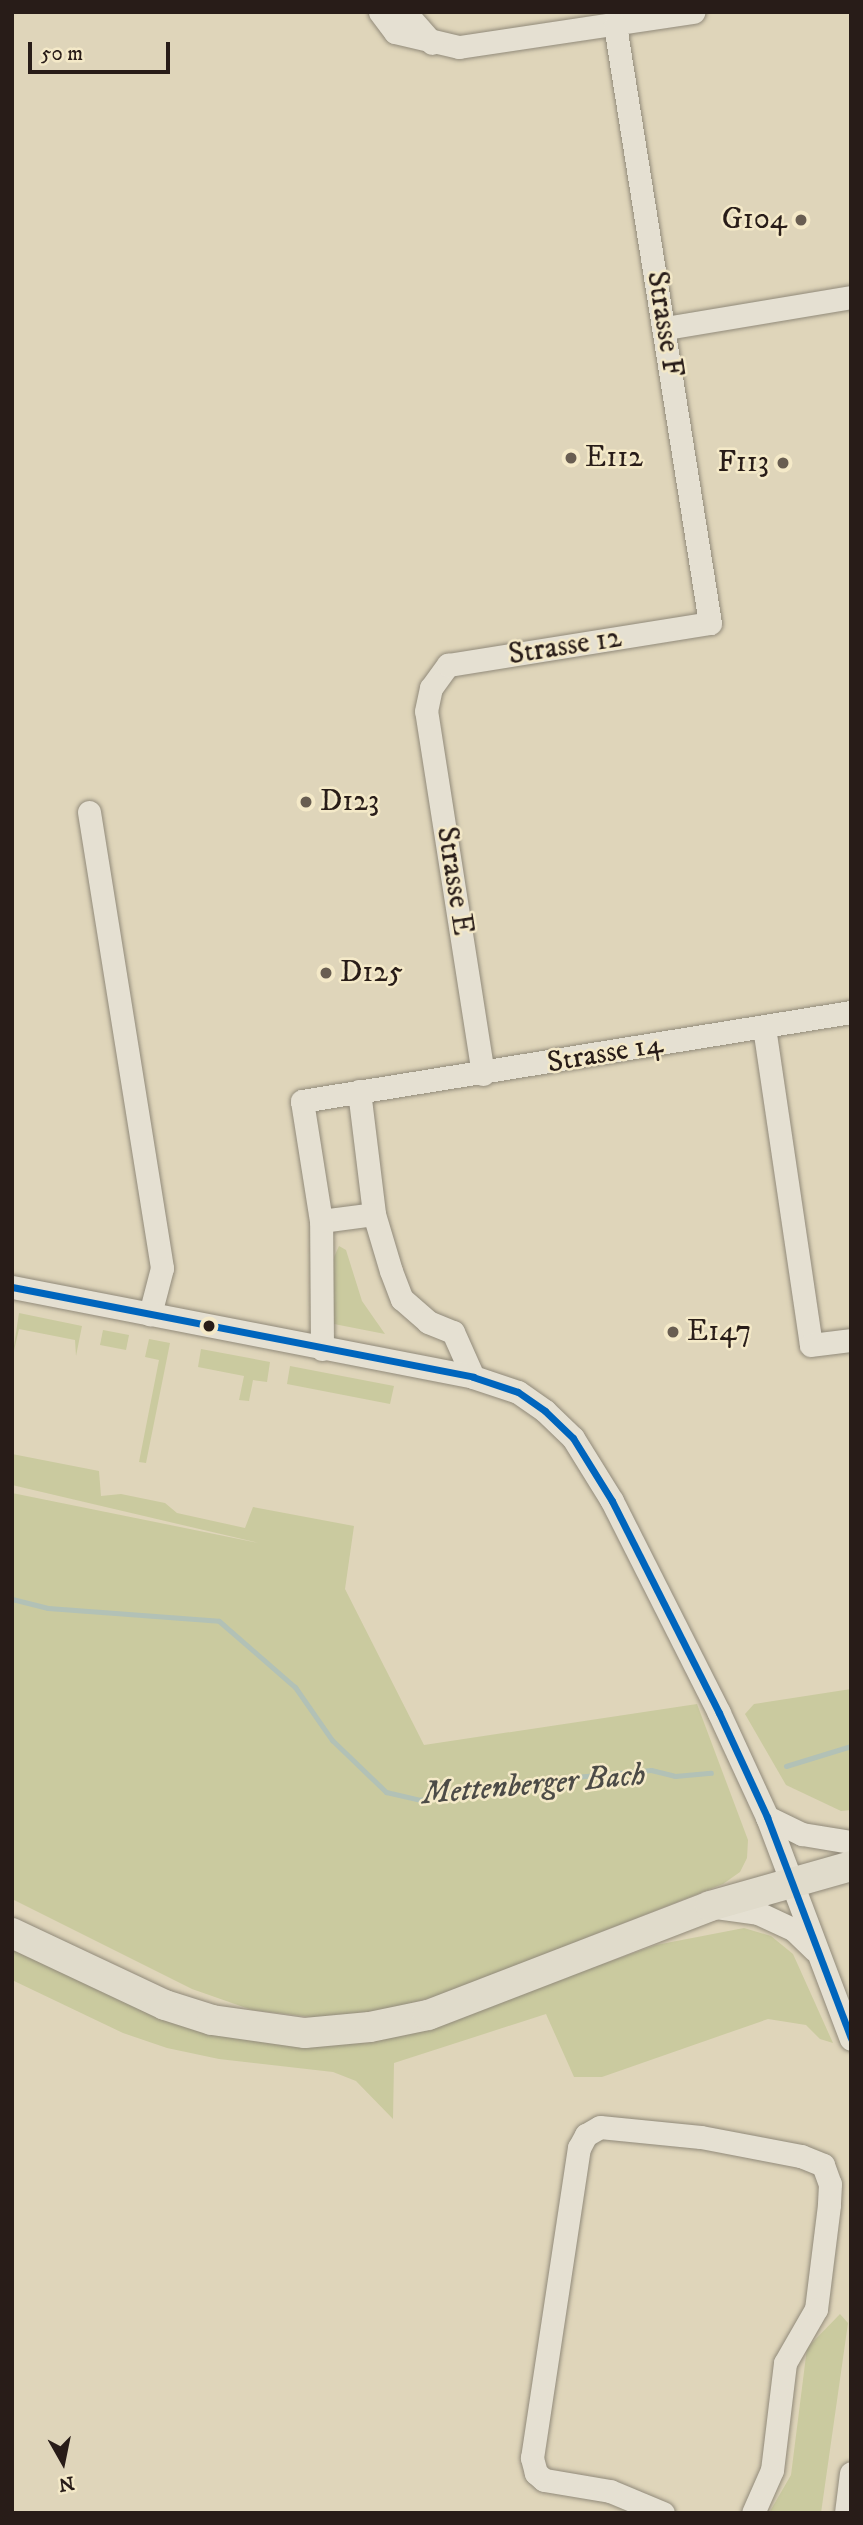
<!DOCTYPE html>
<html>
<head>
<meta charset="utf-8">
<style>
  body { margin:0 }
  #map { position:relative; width:863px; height:2525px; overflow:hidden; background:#dfd5ba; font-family:"IM FELL DW Pica",serif }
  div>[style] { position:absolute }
  .green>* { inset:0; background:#caca9f }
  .stream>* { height:5px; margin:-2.5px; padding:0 2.5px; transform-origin:2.5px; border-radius:2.5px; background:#b2c1b6 }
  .roads { filter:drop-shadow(0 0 2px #918a7a) drop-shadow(0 0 2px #918a7a) }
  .minor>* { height:23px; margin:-11.5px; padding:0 11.5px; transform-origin:11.5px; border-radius:11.5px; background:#e5e0d2 }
  .major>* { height:30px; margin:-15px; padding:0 15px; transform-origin:15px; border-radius:15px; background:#e0dbcb }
  .bus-1>* { height:7px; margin:-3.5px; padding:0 3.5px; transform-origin:3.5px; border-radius:3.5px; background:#0065bd }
  .dots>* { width:19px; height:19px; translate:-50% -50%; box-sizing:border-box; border:4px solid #f4e9c8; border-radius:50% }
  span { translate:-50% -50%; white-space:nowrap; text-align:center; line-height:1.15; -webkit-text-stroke:5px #f4e9c8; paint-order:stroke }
  .poi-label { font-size:30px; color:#281c18 }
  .right { translate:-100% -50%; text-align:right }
  .left { translate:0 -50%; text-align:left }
  .street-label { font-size:30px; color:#281c18 }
  .water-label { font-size:32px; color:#4c4b47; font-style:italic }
  .frame { position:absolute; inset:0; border:14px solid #281c18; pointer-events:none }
  .north { position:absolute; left:28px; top:2427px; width:70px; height:70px; -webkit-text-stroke:5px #f4e9c8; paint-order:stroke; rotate:171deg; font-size:19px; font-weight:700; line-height:28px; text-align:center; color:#281c18 }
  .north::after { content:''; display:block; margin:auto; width:24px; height:32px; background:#281c18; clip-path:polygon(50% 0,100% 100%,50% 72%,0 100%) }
  .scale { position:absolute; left:28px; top:42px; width:142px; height:32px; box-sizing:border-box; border:4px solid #281c18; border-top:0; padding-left:9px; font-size:21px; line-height:24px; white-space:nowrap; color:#281c18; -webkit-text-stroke:5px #f4e9c8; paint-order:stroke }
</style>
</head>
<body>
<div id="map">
  <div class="green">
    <i style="clip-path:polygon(339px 1246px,346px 1250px,362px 1301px,385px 1334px,334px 1324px,330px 1266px)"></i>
    <i style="clip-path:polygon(19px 1313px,82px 1326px,76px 1356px,75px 1340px,19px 1329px,12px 1359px)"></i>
    <i style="clip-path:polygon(103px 1330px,129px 1335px,126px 1350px,100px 1345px)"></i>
    <i style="clip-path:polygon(149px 1339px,170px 1343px,146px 1463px,139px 1462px,159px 1360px,145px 1357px)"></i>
    <i style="clip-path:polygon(201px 1349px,270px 1362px,267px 1382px,253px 1380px,249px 1401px,239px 1400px,244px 1376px,198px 1367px)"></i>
    <i style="clip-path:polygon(290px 1366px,394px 1386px,390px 1404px,287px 1384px)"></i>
    <i style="clip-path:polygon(12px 1454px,99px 1471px,101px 1496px,121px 1494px,165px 1503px,177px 1513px,245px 1528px,253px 1507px,354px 1526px,345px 1589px,424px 1745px,697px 1704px,748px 1840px,747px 1858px,740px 1872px,723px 1884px,438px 1996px,377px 2012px,320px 2018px,252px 2010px,192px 1989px,12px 1899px,12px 1493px,259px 1543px,12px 1485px)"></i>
    <i style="clip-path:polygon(851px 1689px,851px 1810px,841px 1811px,786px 1785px,745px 1714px,754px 1704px)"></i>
    <i style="clip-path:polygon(744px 1928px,771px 1936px,793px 1954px,833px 2043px,820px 2039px,806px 2025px,768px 2019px,602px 2077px,574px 2077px,546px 2014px,394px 2063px,393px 2119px,356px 2081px,333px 2072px,219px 2059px,167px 2048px,123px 2033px,12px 1980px,12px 1940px,188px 2024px,450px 2018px,656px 1945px)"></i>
    <i style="clip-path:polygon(840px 2314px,848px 2323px,821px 2513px,769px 2513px,791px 2475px,807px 2348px)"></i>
  </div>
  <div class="stream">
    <i style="left:12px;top:1599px;width:37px;rotate:14deg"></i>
    <i style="left:48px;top:1608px;width:171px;rotate:4.3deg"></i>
    <i style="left:219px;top:1621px;width:101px;rotate:41deg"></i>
    <i style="left:295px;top:1687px;width:65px;rotate:55.1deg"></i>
    <i style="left:332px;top:1740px;width:75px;rotate:43.9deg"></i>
    <i style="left:386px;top:1792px;width:35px;rotate:13deg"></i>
    <i style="left:420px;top:1800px;width:60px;rotate:-13.6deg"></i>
    <i style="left:478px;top:1786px;width:174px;rotate:-5.3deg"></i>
    <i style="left:651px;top:1770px;width:25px;rotate:14deg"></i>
    <i style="left:675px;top:1776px;width:36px;rotate:-5deg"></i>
    <i style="left:786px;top:1766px;width:68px;rotate:-17.1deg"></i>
  </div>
  <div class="roads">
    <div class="minor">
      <i style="left:380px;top:12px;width:25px;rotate:53deg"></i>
      <i style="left:395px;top:32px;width:66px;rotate:13.2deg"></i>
      <i style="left:459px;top:47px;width:237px;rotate:-8.5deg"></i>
      <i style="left:405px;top:12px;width:41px;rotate:48.9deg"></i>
      <i style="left:666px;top:328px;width:188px;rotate:-9.5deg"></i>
      <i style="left:89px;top:812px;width:462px;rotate:80.9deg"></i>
      <i style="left:162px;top:1268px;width:48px;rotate:104.6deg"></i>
      <i style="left:764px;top:1027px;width:321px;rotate:81.6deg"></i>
      <i style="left:811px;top:1345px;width:40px;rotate:-7.1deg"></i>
      <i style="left:483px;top:1074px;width:367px;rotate:-98.9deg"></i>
      <i style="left:426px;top:711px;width:24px;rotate:-78deg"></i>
      <i style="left:431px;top:688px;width:29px;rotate:-54deg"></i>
      <i style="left:448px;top:665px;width:265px;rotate:-9.1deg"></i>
      <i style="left:710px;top:623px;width:605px;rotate:-99.03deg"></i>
      <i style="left:359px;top:1091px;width:124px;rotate:83deg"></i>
      <i style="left:374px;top:1214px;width:59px;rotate:73.4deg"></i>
      <i style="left:391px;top:1271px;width:30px;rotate:69deg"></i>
      <i style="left:402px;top:1299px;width:35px;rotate:41deg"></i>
      <i style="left:428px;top:1322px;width:27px;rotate:22deg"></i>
      <i style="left:453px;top:1332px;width:49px;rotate:66deg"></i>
      <i style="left:321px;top:1221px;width:53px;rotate:-7.5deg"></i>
      <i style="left:12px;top:1287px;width:470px;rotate:11deg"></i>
      <i style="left:473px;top:1377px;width:47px;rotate:18.4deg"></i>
      <i style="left:518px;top:1392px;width:33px;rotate:35deg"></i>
      <i style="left:545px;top:1411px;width:39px;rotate:44deg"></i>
      <i style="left:573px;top:1438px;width:74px;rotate:58.2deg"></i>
      <i style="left:612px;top:1501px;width:237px;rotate:63.2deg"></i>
      <i style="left:719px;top:1713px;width:115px;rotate:65.2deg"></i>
      <i style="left:767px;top:1817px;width:237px;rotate:69.3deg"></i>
      <i style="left:322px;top:1349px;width:128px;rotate:-90.4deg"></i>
      <i style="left:321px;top:1221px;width:121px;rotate:-99deg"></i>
      <i style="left:302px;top:1101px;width:556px;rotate:-9.21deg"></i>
      <i style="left:767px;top:1817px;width:39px;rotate:26deg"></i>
      <i style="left:802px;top:1834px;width:50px;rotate:9.3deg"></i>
      <i style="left:716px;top:1907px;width:42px;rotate:8.1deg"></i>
      <i style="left:758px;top:1913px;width:40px;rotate:25deg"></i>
      <i style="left:794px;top:1930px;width:28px;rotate:44deg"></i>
      <i style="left:663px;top:2513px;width:57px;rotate:-157.5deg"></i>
      <i style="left:610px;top:2491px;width:67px;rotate:-170.5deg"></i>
      <i style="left:544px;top:2480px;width:11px;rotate:-139deg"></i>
      <i style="left:536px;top:2473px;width:16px;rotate:-105deg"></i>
      <i style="left:532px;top:2458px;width:314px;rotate:-81.4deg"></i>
      <i style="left:579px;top:2148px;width:15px;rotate:-62deg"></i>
      <i style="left:586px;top:2135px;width:16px;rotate:-30deg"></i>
      <i style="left:600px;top:2127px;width:101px;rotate:5.7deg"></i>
      <i style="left:701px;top:2137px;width:102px;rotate:10.8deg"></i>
      <i style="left:801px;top:2156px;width:24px;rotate:22deg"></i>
      <i style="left:823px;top:2165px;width:20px;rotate:70deg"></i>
      <i style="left:830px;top:2184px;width:21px;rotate:93deg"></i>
      <i style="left:829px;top:2205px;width:105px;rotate:97.1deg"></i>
      <i style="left:816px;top:2309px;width:62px;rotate:119.9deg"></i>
      <i style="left:785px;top:2363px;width:108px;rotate:96.9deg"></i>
      <i style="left:772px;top:2470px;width:47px;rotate:113.8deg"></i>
      <i style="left:846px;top:2513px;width:40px;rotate:-82.9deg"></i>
    </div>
    <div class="major">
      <i style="left:12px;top:1933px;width:169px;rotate:25.2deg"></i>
      <i style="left:165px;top:2005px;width:49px;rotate:17.7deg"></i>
      <i style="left:212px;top:2020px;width:94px;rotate:8deg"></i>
      <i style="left:305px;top:2033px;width:65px;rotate:-5.3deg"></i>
      <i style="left:370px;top:2027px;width:59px;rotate:-11.7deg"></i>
      <i style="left:428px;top:2015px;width:302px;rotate:-21.1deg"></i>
      <i style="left:710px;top:1906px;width:147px;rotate:-15.8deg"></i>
    </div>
  </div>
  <div class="bus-1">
    <i style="left:12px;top:1287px;width:470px;rotate:11deg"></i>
    <i style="left:473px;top:1377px;width:47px;rotate:18.4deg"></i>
    <i style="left:518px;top:1392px;width:33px;rotate:35deg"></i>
    <i style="left:545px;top:1411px;width:39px;rotate:44deg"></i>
    <i style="left:573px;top:1438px;width:74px;rotate:58.2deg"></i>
    <i style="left:612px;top:1501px;width:237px;rotate:63.2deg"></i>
    <i style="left:719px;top:1713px;width:115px;rotate:65.2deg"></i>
    <i style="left:767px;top:1817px;width:236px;rotate:69.2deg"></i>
  </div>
  <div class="dots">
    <i style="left:801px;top:220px;background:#685d51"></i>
    <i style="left:571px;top:458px;background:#685d51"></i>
    <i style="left:783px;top:463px;background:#685d51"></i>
    <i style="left:306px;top:802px;background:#685d51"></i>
    <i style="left:326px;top:973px;background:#685d51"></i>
    <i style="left:209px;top:1326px;background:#281c18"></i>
    <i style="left:673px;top:1332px;background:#685d51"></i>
  </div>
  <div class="poi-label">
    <span class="right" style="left:787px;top:220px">G104</span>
    <span class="left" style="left:585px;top:458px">E112</span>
    <span class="right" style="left:769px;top:463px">F113</span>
    <span class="left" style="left:320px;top:802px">D123</span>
    <span class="left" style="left:340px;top:973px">D125</span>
    <span class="left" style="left:687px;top:1332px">E147</span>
  </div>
  <div class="street-label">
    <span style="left:664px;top:324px;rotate:81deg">Strasse F</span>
    <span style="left:565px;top:647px;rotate:-9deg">Strasse 12</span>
    <span style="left:454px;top:881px;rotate:81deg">Strasse E</span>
    <span style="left:605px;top:1054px;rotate:-10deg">Strasse 14</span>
  </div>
  <div class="water-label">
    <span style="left:534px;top:1785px;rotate:-5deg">Mettenberger Bach</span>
  </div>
  <div class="frame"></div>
  <div class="north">N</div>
  <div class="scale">50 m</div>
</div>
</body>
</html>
